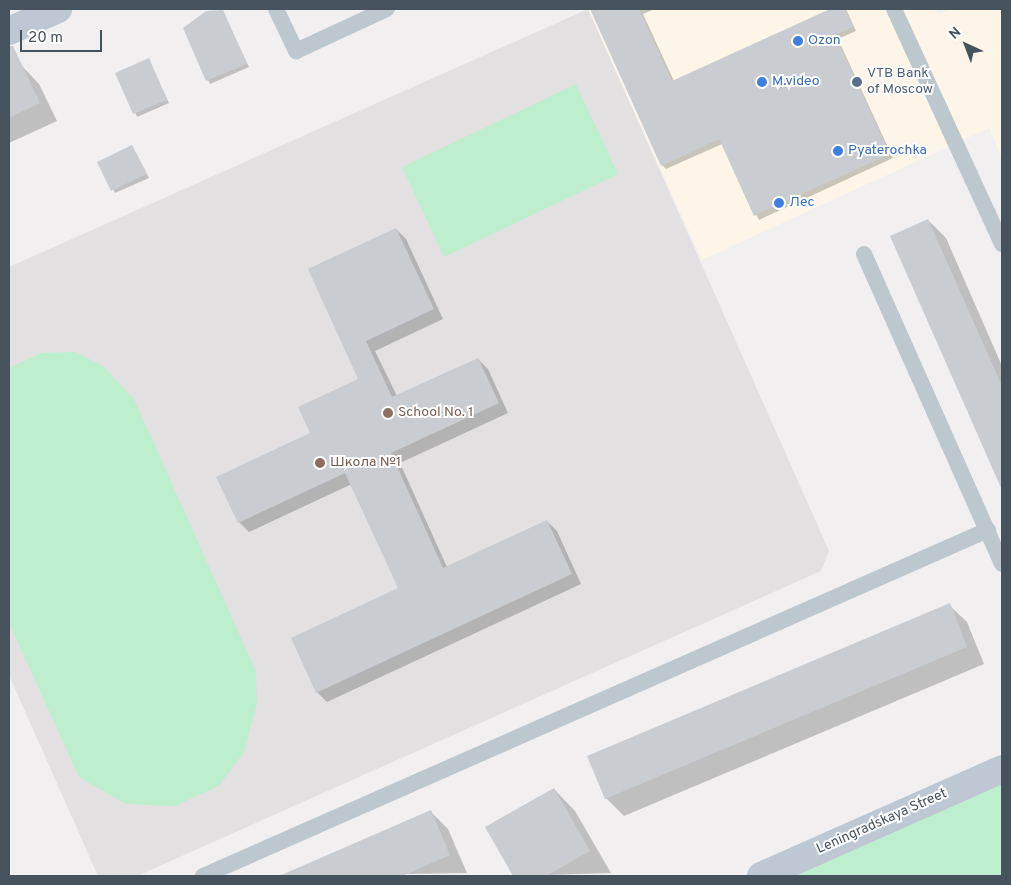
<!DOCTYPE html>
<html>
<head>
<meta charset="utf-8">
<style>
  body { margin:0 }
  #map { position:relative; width:1011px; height:885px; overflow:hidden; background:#f1efef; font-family:Overpass,sans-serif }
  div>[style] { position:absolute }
  .commercial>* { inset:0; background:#fcf5e8 }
  .education>* { inset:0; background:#e2e0e1 }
  .green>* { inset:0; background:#bdefce }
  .shadow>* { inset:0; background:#0003 }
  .building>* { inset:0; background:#c9ccd1 }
  .lane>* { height:16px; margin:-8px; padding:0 8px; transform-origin:8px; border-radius:8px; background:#bdc7ce }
  .secondary>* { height:28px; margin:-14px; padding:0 14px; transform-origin:14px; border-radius:14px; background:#bdc8d2 }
  .dots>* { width:14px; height:14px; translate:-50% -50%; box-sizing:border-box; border:2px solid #fff; border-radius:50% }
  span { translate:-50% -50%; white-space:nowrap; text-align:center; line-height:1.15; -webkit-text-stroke:4px #fff; paint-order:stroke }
  .shop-label { font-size:14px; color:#366cbe }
  .left { translate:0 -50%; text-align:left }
  .service-label { font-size:14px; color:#4e5e75 }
  .education-label { font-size:14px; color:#785e54 }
  .street-label { font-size:14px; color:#47535c }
  .frame { position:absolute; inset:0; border:10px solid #47535c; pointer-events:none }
  .north { position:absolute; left:941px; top:20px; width:50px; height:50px; -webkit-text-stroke:4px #fff; paint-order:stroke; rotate:317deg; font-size:14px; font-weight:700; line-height:20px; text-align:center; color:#47535c }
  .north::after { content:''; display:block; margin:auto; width:18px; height:22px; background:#47535c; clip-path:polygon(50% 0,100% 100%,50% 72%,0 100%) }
  .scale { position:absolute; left:20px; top:30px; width:82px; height:22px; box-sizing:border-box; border:2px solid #47535c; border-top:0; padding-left:6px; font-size:15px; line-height:18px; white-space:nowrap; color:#47535c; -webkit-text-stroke:4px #fff; paint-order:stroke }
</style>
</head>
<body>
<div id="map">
  <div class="commercial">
    <i style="clip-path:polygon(588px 9px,935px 9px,938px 15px,950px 9px,1002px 9px,1002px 158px,989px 128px,702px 260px)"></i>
  </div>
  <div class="education">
    <i style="clip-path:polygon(588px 9px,829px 551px,821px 571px,137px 876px,98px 876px,9px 675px,9px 267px)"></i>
  </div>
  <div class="green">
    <i style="clip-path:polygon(576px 84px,618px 174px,444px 257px,402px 167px)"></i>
    <i style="clip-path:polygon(76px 352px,104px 367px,134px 399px,256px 671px,257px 704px,244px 752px,219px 786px,175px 806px,126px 804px,79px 777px,9px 623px,9px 368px,41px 353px)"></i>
    <i style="clip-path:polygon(1002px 784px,1002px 876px,795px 876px)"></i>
  </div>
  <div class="shadow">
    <i style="clip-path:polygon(591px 9px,655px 9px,643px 14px,674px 81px,833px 9px,846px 9px,856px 31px,838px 39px,893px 158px,759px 220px,722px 144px,666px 169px,662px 165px)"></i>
    <i style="clip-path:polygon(223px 12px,249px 67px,210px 84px,184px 28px)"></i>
    <i style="clip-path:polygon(149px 60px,169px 103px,137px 117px,117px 74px)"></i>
    <i style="clip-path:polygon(22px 66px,39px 84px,57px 121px,9px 143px,9px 72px)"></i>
    <i style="clip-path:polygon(132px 146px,149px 178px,115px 193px,99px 162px)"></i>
    <i style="clip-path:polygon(928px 220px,946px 238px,1002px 366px,1002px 487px,892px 236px)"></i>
    <i style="clip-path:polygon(396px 229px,406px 239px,443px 319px,375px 351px,397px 396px,478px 359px,488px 369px,508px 413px,400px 463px,447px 567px,547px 521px,557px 531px,581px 584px,327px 702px,317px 692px,400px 589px,352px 484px,249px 532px,239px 522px,360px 380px,309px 269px)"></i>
    <i style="clip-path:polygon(949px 605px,967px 622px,984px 664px,624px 816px,606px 798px)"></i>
    <i style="clip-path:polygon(554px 789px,575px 811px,611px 873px,515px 876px,487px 828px)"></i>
    <i style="clip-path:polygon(430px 811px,448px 829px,467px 873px,282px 876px)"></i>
  </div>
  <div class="building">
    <i style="clip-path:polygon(590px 9px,639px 9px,672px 81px,830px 9px,845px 9px,853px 27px,835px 35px,890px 154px,754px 216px,719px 139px,661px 166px)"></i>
    <i style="clip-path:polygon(223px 10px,247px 64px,206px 81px,183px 28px,206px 11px)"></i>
    <i style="clip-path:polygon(9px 46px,13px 46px,40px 103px,9px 118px)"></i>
    <i style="clip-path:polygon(149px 58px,167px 100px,133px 114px,115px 73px)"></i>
    <i style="clip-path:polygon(132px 145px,147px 174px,111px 191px,97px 162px)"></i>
    <i style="clip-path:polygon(928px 219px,1002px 386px,1002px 490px,890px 236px)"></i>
    <i style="clip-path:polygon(396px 228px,434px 309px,366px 341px,392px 397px,478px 358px,499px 403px,391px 453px,443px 568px,547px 520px,572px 574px,316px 693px,291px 638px,398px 588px,345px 473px,238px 523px,216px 477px,310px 433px,298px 407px,358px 379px,308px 269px)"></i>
    <i style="clip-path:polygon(950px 603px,967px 647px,605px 799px,587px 756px)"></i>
    <i style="clip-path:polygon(554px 788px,590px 851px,546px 876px,513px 876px,485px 827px)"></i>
    <i style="clip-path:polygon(431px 810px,450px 855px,402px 876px,279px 876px)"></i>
  </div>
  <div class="lane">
    <i style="left:276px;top:9px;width:47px;rotate:64.5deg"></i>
    <i style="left:296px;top:51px;width:100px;rotate:-24.8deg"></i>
    <i style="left:894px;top:9px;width:259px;rotate:65.3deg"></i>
    <i style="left:864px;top:254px;width:339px;rotate:66deg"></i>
    <i style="left:203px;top:876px;width:858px;rotate:-23.79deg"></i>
  </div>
  <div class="secondary">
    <i style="left:9px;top:31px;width:54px;rotate:-24.2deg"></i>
    <i style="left:761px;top:876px;width:264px;rotate:-23.9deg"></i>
  </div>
  <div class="dots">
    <i style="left:798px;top:41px;background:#3f7fe0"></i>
    <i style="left:762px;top:82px;background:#3f7fe0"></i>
    <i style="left:857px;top:82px;background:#5c6f8a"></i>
    <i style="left:838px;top:151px;background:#3f7fe0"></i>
    <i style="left:779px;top:203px;background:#3f7fe0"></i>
    <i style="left:388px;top:413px;background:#8d6e63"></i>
    <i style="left:320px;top:463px;background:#8d6e63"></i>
  </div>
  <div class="shop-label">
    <span class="left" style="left:808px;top:41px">Ozon</span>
    <span class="left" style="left:772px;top:82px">M.video</span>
    <span class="left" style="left:848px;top:151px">Pyaterochka</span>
    <span class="left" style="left:789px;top:203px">Лес</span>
  </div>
  <div class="service-label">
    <span class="left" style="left:867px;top:82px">VTB Bank<br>of Moscow</span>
  </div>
  <div class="education-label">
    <span class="left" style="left:398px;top:413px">School No. 1</span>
    <span class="left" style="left:330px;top:463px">Школа №1</span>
  </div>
  <div class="street-label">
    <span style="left:882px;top:822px;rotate:-24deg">Leningradskaya Street</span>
  </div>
  <div class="frame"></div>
  <div class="north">N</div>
  <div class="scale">20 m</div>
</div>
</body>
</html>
